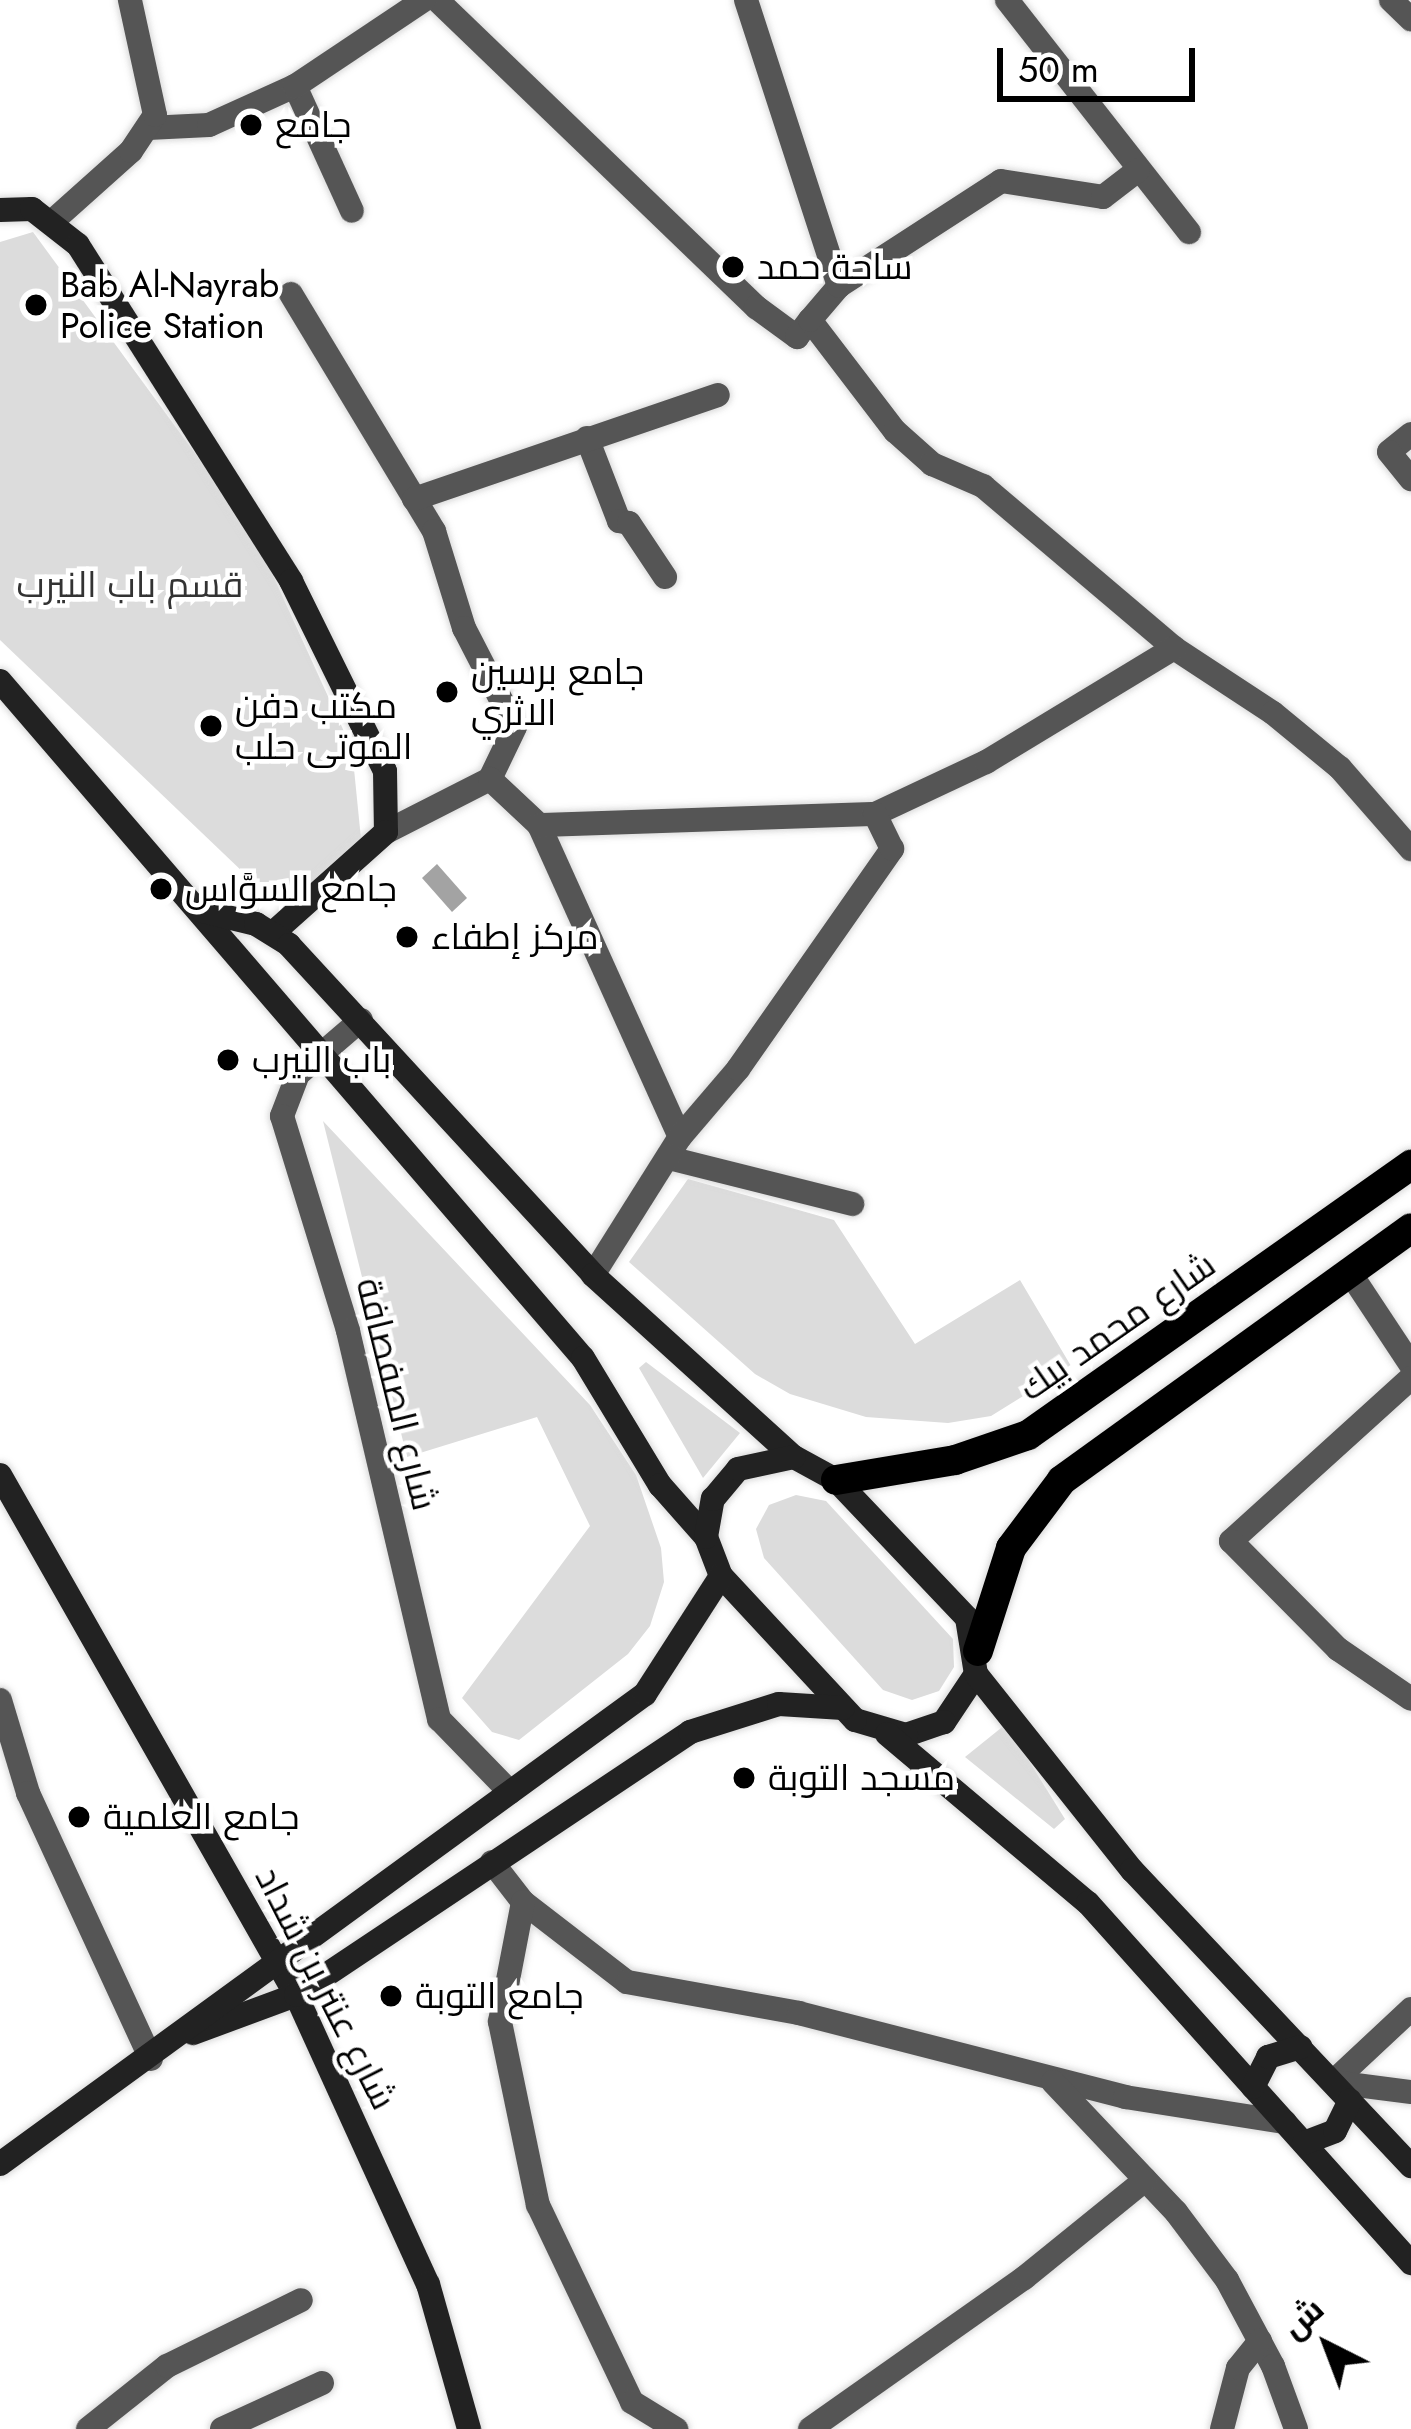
<!DOCTYPE html>
<html>
<head>
<meta charset="utf-8">
<style>
  body { margin:0 }
  #map { position:relative; width:1411px; height:2429px; overflow:hidden; background:#fff; font-family:Jost,Cairo,sans-serif }
  div>[style] { position:absolute }
  .green>* { inset:0; background:#dcdcdc }
  .water>* { inset:0; background:#a3a3a3 }
  .roads { filter:drop-shadow(0 0 3px #dbdbdb) drop-shadow(0 0 3px #dbdbdb) }
  .street>* { height:24px; margin:-12px; padding:0 12px; transform-origin:12px; border-radius:12px; background:#555 }
  .secondary>* { height:24px; margin:-12px; padding:0 12px; transform-origin:12px; border-radius:12px; background:#222 }
  .primary>* { height:30px; margin:-15px; padding:0 15px; transform-origin:15px; border-radius:15px; background:#000 }
  .dots>* { width:33px; height:33px; translate:-50% -50%; box-sizing:border-box; border:6px solid #fff; border-radius:50% }
  span { translate:-50% -50%; white-space:nowrap; text-align:center; line-height:1.15; -webkit-text-stroke:9px #fff; paint-order:stroke }
  .poi-label { font-size:36px; color:#000 }
  .left { translate:0 -50%; text-align:left }
  .park-label { font-size:36px; color:#333 }
  .street-label { font-size:36px; color:#000 }
  .north { position:absolute; left:1267px; top:2285px; width:120px; height:120px; -webkit-text-stroke:9px #fff; paint-order:stroke; rotate:318deg; font-size:33px; font-weight:700; line-height:48px; text-align:center; color:#000 }
  .north::after { content:''; display:block; margin:auto; width:42px; height:54px; background:#000; clip-path:polygon(50% 0,100% 100%,50% 72%,0 100%) }
  .scale { position:absolute; left:997px; top:48px; width:198px; height:54px; box-sizing:border-box; border:6px solid #000; border-top:0; padding-left:15px; font-size:36px; line-height:42px; white-space:nowrap; color:#000; -webkit-text-stroke:9px #fff; paint-order:stroke }
</style>
</head>
<body>
<div id="map">
  <div class="green">
    <i style="clip-path:polygon(33px 232px,254px 534px,352px 749px,361px 839px,319px 884px,267px 895px,0 640px,0 242px)"></i>
    <i style="clip-path:polygon(323px 1121px,590px 1405px,636px 1475px,661px 1548px,664px 1582px,650px 1626px,628px 1654px,519px 1740px,492px 1732px,462px 1698px,590px 1526px,537px 1417px,407px 1457px)"></i>
    <i style="clip-path:polygon(688px 1179px,834px 1220px,915px 1344px,1020px 1280px,1071px 1366px,991px 1416px,948px 1423px,866px 1417px,790px 1394px,755px 1374px,629px 1262px)"></i>
    <i style="clip-path:polygon(646px 1362px,740px 1433px,703px 1478px,639px 1368px)"></i>
    <i style="clip-path:polygon(796px 1495px,826px 1501px,953px 1639px,954px 1667px,939px 1691px,912px 1700px,883px 1690px,764px 1558px,756px 1529px,769px 1505px)"></i>
    <i style="clip-path:polygon(1006px 1724px,1065px 1819px,1054px 1829px,965px 1757px)"></i>
  </div>
  <div class="water">
    <i style="clip-path:polygon(437px 864px,467px 898px,452px 912px,422px 878px)"></i>
  </div>
  <div class="roads">
    <div class="street">
      <i style="left:437px;top:0;width:443px;rotate:43.9deg"></i>
      <i style="left:756px;top:307px;width:51px;rotate:36.2deg"></i>
      <i style="left:797px;top:337px;width:21px;rotate:-53deg"></i>
      <i style="left:810px;top:320px;width:140px;rotate:52.6deg"></i>
      <i style="left:895px;top:431px;width:50px;rotate:41.7deg"></i>
      <i style="left:932px;top:464px;width:56px;rotate:23.3deg"></i>
      <i style="left:983px;top:486px;width:250px;rotate:40.3deg"></i>
      <i style="left:1174px;top:648px;width:118px;rotate:33.3deg"></i>
      <i style="left:1273px;top:713px;width:87px;rotate:39.4deg"></i>
      <i style="left:1340px;top:768px;width:108px;rotate:48.8deg"></i>
      <i style="left:746px;top:0;width:301px;rotate:72deg"></i>
      <i style="left:1007px;top:0;width:295px;rotate:51.9deg"></i>
      <i style="left:1391px;top:0;width:28px;rotate:44deg"></i>
      <i style="left:295px;top:86px;width:137px;rotate:65.5deg"></i>
      <i style="left:148px;top:128px;width:61px;rotate:-2.8deg"></i>
      <i style="left:209px;top:125px;width:94px;rotate:-24.4deg"></i>
      <i style="left:295px;top:86px;width:155px;rotate:-33.7deg"></i>
      <i style="left:55px;top:219px;width:102px;rotate:-41.8deg"></i>
      <i style="left:131px;top:151px;width:43px;rotate:-56.3deg"></i>
      <i style="left:155px;top:115px;width:118px;rotate:-102.3deg"></i>
      <i style="left:291px;top:294px;width:277px;rotate:58.9deg"></i>
      <i style="left:434px;top:531px;width:102px;rotate:72.8deg"></i>
      <i style="left:464px;top:628px;width:111px;rotate:62.7deg"></i>
      <i style="left:515px;top:727px;width:58px;rotate:115.7deg"></i>
      <i style="left:810px;top:320px;width:45px;rotate:-49.5deg"></i>
      <i style="left:839px;top:286px;width:193px;rotate:-32.9deg"></i>
      <i style="left:1001px;top:181px;width:103px;rotate:8.9deg"></i>
      <i style="left:1103px;top:197px;width:44px;rotate:-37.6deg"></i>
      <i style="left:1411px;top:434px;width:28px;rotate:141deg"></i>
      <i style="left:1389px;top:452px;width:35px;rotate:51deg"></i>
      <i style="left:587px;top:438px;width:89px;rotate:68.9deg"></i>
      <i style="left:619px;top:521px;width:10px;rotate:11deg"></i>
      <i style="left:629px;top:523px;width:65px;rotate:56.3deg"></i>
      <i style="left:414px;top:499px;width:321px;rotate:-18.9deg"></i>
      <i style="left:539px;top:825px;width:342px;rotate:65.7deg"></i>
      <i style="left:386px;top:832px;width:117px;rotate:-27deg"></i>
      <i style="left:490px;top:779px;width:67px;rotate:43.2deg"></i>
      <i style="left:539px;top:825px;width:336px;rotate:-1.9deg"></i>
      <i style="left:875px;top:814px;width:123px;rotate:-25.1deg"></i>
      <i style="left:986px;top:762px;width:220px;rotate:-31.2deg"></i>
      <i style="left:361px;top:1020px;width:83px;rotate:139.4deg"></i>
      <i style="left:298px;top:1074px;width:45px;rotate:110.9deg"></i>
      <i style="left:282px;top:1116px;width:225px;rotate:72.9deg"></i>
      <i style="left:348px;top:1331px;width:399px;rotate:76.8deg"></i>
      <i style="left:439px;top:1719px;width:102px;rotate:45.8deg"></i>
      <i style="left:669px;top:1158px;width:189px;rotate:14.1deg"></i>
      <i style="left:1350px;top:1273px;width:110px;rotate:56.5deg"></i>
      <i style="left:593px;top:1275px;width:163px;rotate:-57.8deg"></i>
      <i style="left:680px;top:1137px;width:89px;rotate:-49.5deg"></i>
      <i style="left:738px;top:1069px;width:269px;rotate:-55deg"></i>
      <i style="left:892px;top:849px;width:39px;rotate:-116deg"></i>
      <i style="left:1411px;top:1378px;width:243px;rotate:137.8deg"></i>
      <i style="left:1231px;top:1541px;width:152px;rotate:45.3deg"></i>
      <i style="left:1338px;top:1649px;width:88px;rotate:34.4deg"></i>
      <i style="left:0;top:1700px;width:97px;rotate:73.2deg"></i>
      <i style="left:28px;top:1793px;width:293px;rotate:65.2deg"></i>
      <i style="left:492px;top:1862px;width:51px;rotate:52.2deg"></i>
      <i style="left:523px;top:1902px;width:131px;rotate:37.6deg"></i>
      <i style="left:627px;top:1982px;width:175px;rotate:10.2deg"></i>
      <i style="left:799px;top:2013px;width:337px;rotate:14.4deg"></i>
      <i style="left:1125px;top:2097px;width:162px;rotate:8.9deg"></i>
      <i style="left:523px;top:1902px;width:122px;rotate:100.9deg"></i>
      <i style="left:500px;top:2022px;width:187px;rotate:78.3deg"></i>
      <i style="left:538px;top:2205px;width:218px;rotate:64.5deg"></i>
      <i style="left:632px;top:2402px;width:52px;rotate:31.5deg"></i>
      <i style="left:1053px;top:2082px;width:179px;rotate:46.6deg"></i>
      <i style="left:1176px;top:2212px;width:85px;rotate:53.1deg"></i>
      <i style="left:1227px;top:2280px;width:98px;rotate:61.9deg"></i>
      <i style="left:1273px;top:2366px;width:67px;rotate:69.9deg"></i>
      <i style="left:1333px;top:2082px;width:107px;rotate:-43.1deg"></i>
      <i style="left:1333px;top:2082px;width:79px;rotate:7.3deg"></i>
      <i style="left:88px;top:2429px;width:101px;rotate:-38.6deg"></i>
      <i style="left:167px;top:2366px;width:149px;rotate:-26.2deg"></i>
      <i style="left:222px;top:2429px;width:110px;rotate:-24.7deg"></i>
      <i style="left:810px;top:2429px;width:262px;rotate:-35.2deg"></i>
      <i style="left:1024px;top:2278px;width:156px;rotate:-39deg"></i>
      <i style="left:1222px;top:2429px;width:63px;rotate:-75.3deg"></i>
      <i style="left:1238px;top:2368px;width:35px;rotate:-51deg"></i>
    </div>
    <div class="secondary">
      <i style="left:0;top:210px;width:32px;rotate:-2deg"></i>
      <i style="left:32px;top:209px;width:58px;rotate:38deg"></i>
      <i style="left:78px;top:245px;width:398px;rotate:57.6deg"></i>
      <i style="left:291px;top:581px;width:212px;rotate:63.7deg"></i>
      <i style="left:385px;top:771px;width:61px;rotate:89.1deg"></i>
      <i style="left:386px;top:832px;width:152px;rotate:138.2deg"></i>
      <i style="left:0;top:681px;width:893px;rotate:49.27deg"></i>
      <i style="left:583px;top:1358px;width:149px;rotate:58.8deg"></i>
      <i style="left:660px;top:1485px;width:69px;rotate:48.5deg"></i>
      <i style="left:203px;top:911px;width:55px;rotate:13.8deg"></i>
      <i style="left:256px;top:924px;width:39px;rotate:32deg"></i>
      <i style="left:289px;top:945px;width:449px;rotate:47.3deg"></i>
      <i style="left:593px;top:1275px;width:271px;rotate:42.2deg"></i>
      <i style="left:794px;top:1457px;width:48px;rotate:28.7deg"></i>
      <i style="left:836px;top:1480px;width:190px;rotate:46.5deg"></i>
      <i style="left:967px;top:1618px;width:57px;rotate:80.9deg"></i>
      <i style="left:976px;top:1674px;width:58px;rotate:123.7deg"></i>
      <i style="left:944px;top:1722px;width:40px;rotate:161.1deg"></i>
      <i style="left:906px;top:1735px;width:53px;rotate:-163.6deg"></i>
      <i style="left:855px;top:1720px;width:197px;rotate:-132.9deg"></i>
      <i style="left:721px;top:1576px;width:42px;rotate:-111deg"></i>
      <i style="left:706px;top:1537px;width:39px;rotate:-80deg"></i>
      <i style="left:713px;top:1499px;width:39px;rotate:-50deg"></i>
      <i style="left:738px;top:1469px;width:57px;rotate:-12.1deg"></i>
      <i style="left:0;top:1475px;width:598px;rotate:60.35deg"></i>
      <i style="left:296px;top:1995px;width:318px;rotate:65.5deg"></i>
      <i style="left:428px;top:2284px;width:151px;rotate:74.2deg"></i>
      <i style="left:976px;top:1674px;width:251px;rotate:51.5deg"></i>
      <i style="left:1132px;top:1870px;width:407px;rotate:46.7deg"></i>
      <i style="left:887px;top:1734px;width:263px;rotate:40.1deg"></i>
      <i style="left:1088px;top:1903px;width:484px;rotate:48.1deg"></i>
      <i style="left:193px;top:2033px;width:110px;rotate:-20.3deg"></i>
      <i style="left:296px;top:1995px;width:474px;rotate:-33.7deg"></i>
      <i style="left:690px;top:1732px;width:93px;rotate:-17.5deg"></i>
      <i style="left:779px;top:1704px;width:64px;rotate:3.6deg"></i>
      <i style="left:1253px;top:2087px;width:34px;rotate:-63deg"></i>
      <i style="left:1268px;top:2057px;width:34px;rotate:-17deg"></i>
      <i style="left:1304px;top:2143px;width:33px;rotate:-21deg"></i>
      <i style="left:1335px;top:2131px;width:34px;rotate:-64deg"></i>
      <i style="left:0;top:2164px;width:798px;rotate:-36.08deg"></i>
      <i style="left:645px;top:1694px;width:140px;rotate:-57.2deg"></i>
    </div>
    <div class="primary">
      <i style="left:836px;top:1480px;width:121px;rotate:-9.5deg"></i>
      <i style="left:955px;top:1460px;width:77px;rotate:-18.9deg"></i>
      <i style="left:1028px;top:1435px;width:469px;rotate:-35.2deg"></i>
      <i style="left:978px;top:1651px;width:108px;rotate:-72.2deg"></i>
      <i style="left:1011px;top:1548px;width:85px;rotate:-53.1deg"></i>
      <i style="left:1062px;top:1480px;width:430px;rotate:-35.8deg"></i>
    </div>
  </div>
  <div class="dots">
    <i style="left:251px;top:125px;background:#000"></i>
    <i style="left:733px;top:267px;background:#000"></i>
    <i style="left:36px;top:305px;background:#000"></i>
    <i style="left:447px;top:692px;background:#000"></i>
    <i style="left:211px;top:726px;background:#000"></i>
    <i style="left:161px;top:889px;background:#000"></i>
    <i style="left:407px;top:937px;background:#000"></i>
    <i style="left:228px;top:1060px;background:#000"></i>
    <i style="left:744px;top:1778px;background:#000"></i>
    <i style="left:79px;top:1817px;background:#000"></i>
    <i style="left:391px;top:1996px;background:#000"></i>
  </div>
  <div class="poi-label">
    <span class="left" style="left:275px;top:125px">جامع</span>
    <span class="left" style="left:757px;top:267px">ساحة حمد</span>
    <span class="left" style="left:60px;top:305px">Bab Al-Nayrab<br>Police Station</span>
    <span class="left" style="left:471px;top:692px">جامع برسين<br>الاثري</span>
    <span class="left" style="left:235px;top:726px">مكتب دفن<br>الموتى حلب</span>
    <span class="left" style="left:185px;top:889px">جامع السوَّاس</span>
    <span class="left" style="left:431px;top:937px">مركز إطفاء</span>
    <span class="left" style="left:252px;top:1060px">باب النيرب</span>
    <span class="left" style="left:768px;top:1778px">مسجد التوبة</span>
    <span class="left" style="left:103px;top:1817px">جامع العلمية</span>
    <span class="left" style="left:415px;top:1996px">جامع التوبة</span>
  </div>
  <div class="park-label">
    <span style="left:130px;top:585px">قسم باب النيرب</span>
  </div>
  <div class="street-label">
    <span style="left:1117px;top:1326px;rotate:-35deg">شارع محمد بيك</span>
    <span style="left:397px;top:1394px;rotate:76deg">شارع الصفصافة</span>
    <span style="left:326px;top:1988px;rotate:63deg">شارع عنتر بن شداد</span>
  </div>
  <div class="north">ش</div>
  <div class="scale">50 m</div>
</div>
</body>
</html>
